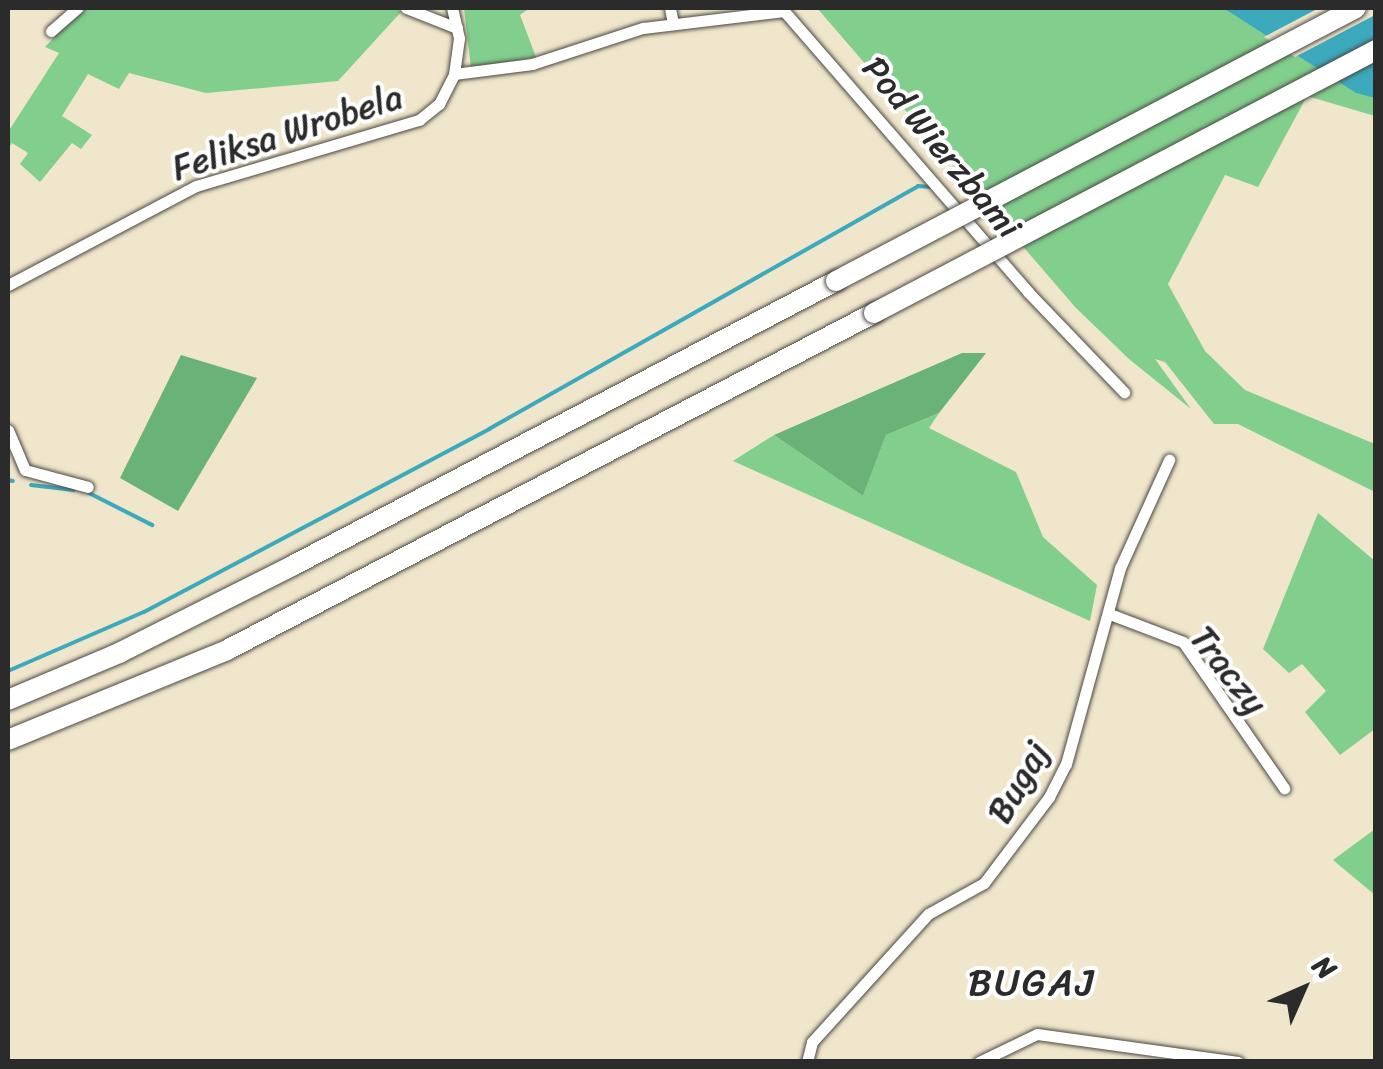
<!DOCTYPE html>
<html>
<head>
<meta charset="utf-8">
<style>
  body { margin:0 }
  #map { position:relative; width:1383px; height:1069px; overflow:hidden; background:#f0e6cb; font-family:Sriracha,sans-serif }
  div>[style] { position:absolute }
  .green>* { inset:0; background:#82cf8d }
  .forest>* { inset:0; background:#69b278 }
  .water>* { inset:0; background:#3ca9bc }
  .pier>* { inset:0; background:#f0e6cb }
  .stream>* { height:4px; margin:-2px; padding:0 2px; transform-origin:2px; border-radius:2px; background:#3ca9bc }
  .roads { filter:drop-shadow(0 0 2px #494743) drop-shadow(0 0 2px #494743) }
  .minor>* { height:11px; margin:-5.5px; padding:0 5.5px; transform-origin:5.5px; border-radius:5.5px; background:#fff }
  .motorway>* { height:20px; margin:-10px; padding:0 10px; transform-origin:10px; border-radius:10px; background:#fff }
  .bridges { filter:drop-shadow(0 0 2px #494743) drop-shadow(0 0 2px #494743) }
  .motorway-bridge>* { height:20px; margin:-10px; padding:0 10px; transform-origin:10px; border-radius:10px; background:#fff }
  span { translate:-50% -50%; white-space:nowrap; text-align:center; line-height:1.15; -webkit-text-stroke:8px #fff; paint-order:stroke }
  .street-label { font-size:35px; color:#2b2b2b }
  .neighbourhood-label { font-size:38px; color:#2b2b2b; letter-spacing:2.5px }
  .frame { position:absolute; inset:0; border:10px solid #2b2b2b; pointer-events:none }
  .north { position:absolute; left:1253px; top:939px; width:100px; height:100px; -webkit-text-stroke:8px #fff; paint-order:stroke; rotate:45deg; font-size:28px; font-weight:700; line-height:40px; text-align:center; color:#2b2b2b }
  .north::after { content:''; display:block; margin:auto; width:35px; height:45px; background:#2b2b2b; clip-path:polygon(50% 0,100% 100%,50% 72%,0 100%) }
</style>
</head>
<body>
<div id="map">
  <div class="green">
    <i style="clip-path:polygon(81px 8px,395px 8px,401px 12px,338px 81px,206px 93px,129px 73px,119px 89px,88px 74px,62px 116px,92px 135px,81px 149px,72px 143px,40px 182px,20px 164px,28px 153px,12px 143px,8px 149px,8px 132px,59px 53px,45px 47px)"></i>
    <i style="clip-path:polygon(464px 8px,530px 8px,520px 15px,536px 57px,471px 68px)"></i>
    <i style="clip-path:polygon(817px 8px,1223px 8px,1356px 92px,1375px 98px,1375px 116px,1307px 96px,1258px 187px,1225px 175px,1168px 284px,1205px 351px,1245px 390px,1375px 444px,1375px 492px,1238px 424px,1214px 424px,1165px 362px,1155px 359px,1191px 409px,1129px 359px,1076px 308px)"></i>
    <i style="clip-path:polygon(939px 413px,929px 428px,1016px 472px,1043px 537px,1097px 585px,1090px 621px,733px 461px,774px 435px,863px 496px,886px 435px)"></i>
    <i style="clip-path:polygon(1318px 513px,1375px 561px,1375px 729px,1340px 755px,1305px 712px,1326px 691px,1302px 664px,1289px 673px,1263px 649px)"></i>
    <i style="clip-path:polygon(1375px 829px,1375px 895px,1333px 860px)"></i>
  </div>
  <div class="forest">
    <i style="clip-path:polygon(962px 353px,986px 353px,939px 413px,886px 435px,863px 496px,774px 435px)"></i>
    <i style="clip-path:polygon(181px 355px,257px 378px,178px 511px,120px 478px)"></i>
  </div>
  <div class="water">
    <i style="clip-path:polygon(1223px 8px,1375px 8px,1375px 98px,1356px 93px)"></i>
  </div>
  <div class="pier">
    <i style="clip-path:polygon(1319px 8px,1375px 8px,1375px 15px,1295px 57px,1264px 37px)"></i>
  </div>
  <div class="stream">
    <i style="left:8px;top:480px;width:5px;rotate:11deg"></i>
    <i style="left:31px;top:485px;width:43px;rotate:6.6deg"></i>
    <i style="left:89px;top:493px;width:71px;rotate:26.9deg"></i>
    <i style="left:8px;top:671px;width:148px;rotate:-23.5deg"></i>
    <i style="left:144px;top:612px;width:391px;rotate:-27.9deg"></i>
    <i style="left:489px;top:429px;width:493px;rotate:-29.5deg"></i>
    <i style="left:918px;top:186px;width:13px;rotate:4deg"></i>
  </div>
  <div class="roads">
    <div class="minor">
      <i style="left:406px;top:8px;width:55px;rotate:21.4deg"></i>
      <i style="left:670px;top:8px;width:15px;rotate:79deg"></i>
      <i style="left:51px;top:31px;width:35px;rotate:-41deg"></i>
      <i style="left:454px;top:74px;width:79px;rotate:-7.3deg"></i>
      <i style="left:532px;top:64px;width:117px;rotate:-18deg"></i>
      <i style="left:643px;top:28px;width:142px;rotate:-6.9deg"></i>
      <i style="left:784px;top:11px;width:372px;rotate:49deg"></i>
      <i style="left:1028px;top:292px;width:139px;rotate:46.2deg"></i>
      <i style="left:8px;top:285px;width:212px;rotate:-27.8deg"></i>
      <i style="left:196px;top:186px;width:233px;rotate:-16.5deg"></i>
      <i style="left:419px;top:120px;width:26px;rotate:-39deg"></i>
      <i style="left:439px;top:104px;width:34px;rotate:-63deg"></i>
      <i style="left:454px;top:74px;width:36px;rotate:-82deg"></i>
      <i style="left:459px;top:38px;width:31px;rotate:-103deg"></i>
      <i style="left:8px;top:430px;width:43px;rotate:67deg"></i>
      <i style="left:25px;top:470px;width:65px;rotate:15.1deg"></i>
      <i style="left:1110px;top:614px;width:78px;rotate:21deg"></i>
      <i style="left:1183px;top:642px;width:178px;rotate:55.3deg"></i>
      <i style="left:807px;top:1062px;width:21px;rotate:-76deg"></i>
      <i style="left:812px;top:1042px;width:173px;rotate:-47.8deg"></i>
      <i style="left:928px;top:914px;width:64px;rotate:-29deg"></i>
      <i style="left:984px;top:883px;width:108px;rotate:-52.9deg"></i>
      <i style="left:1049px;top:797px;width:37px;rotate:-63deg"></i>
      <i style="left:1066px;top:764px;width:203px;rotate:-74.6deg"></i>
      <i style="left:1120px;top:568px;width:119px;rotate:-65.6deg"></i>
      <i style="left:979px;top:1062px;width:64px;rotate:-25.8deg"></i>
      <i style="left:1037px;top:1034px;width:203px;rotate:7.9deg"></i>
    </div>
    <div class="motorway">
      <i style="left:8px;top:700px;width:121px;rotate:-22.9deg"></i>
      <i style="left:119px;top:653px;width:194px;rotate:-26.7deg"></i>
      <i style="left:292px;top:566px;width:614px;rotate:-27.65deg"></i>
      <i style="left:8px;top:740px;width:237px;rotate:-22.3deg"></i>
      <i style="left:227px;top:650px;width:730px;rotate:-27.51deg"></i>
    </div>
  </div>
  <div class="bridges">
    <div class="motorway-bridge">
      <i style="left:836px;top:281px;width:587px;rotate:-27.7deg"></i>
      <i style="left:874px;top:313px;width:567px;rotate:-27.65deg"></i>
    </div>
  </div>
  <div class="street-label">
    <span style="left:287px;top:132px;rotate:-18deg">Feliksa Wrobela</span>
    <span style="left:942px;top:147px;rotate:50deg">Pod Wierzbami</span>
    <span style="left:1229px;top:670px;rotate:52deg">Traczy</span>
    <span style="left:1018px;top:782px;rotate:-60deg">Bugaj</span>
  </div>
  <div class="neighbourhood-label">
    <span style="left:1032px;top:983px">BUGAJ</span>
  </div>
  <div class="frame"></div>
  <div class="north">N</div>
</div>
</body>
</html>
